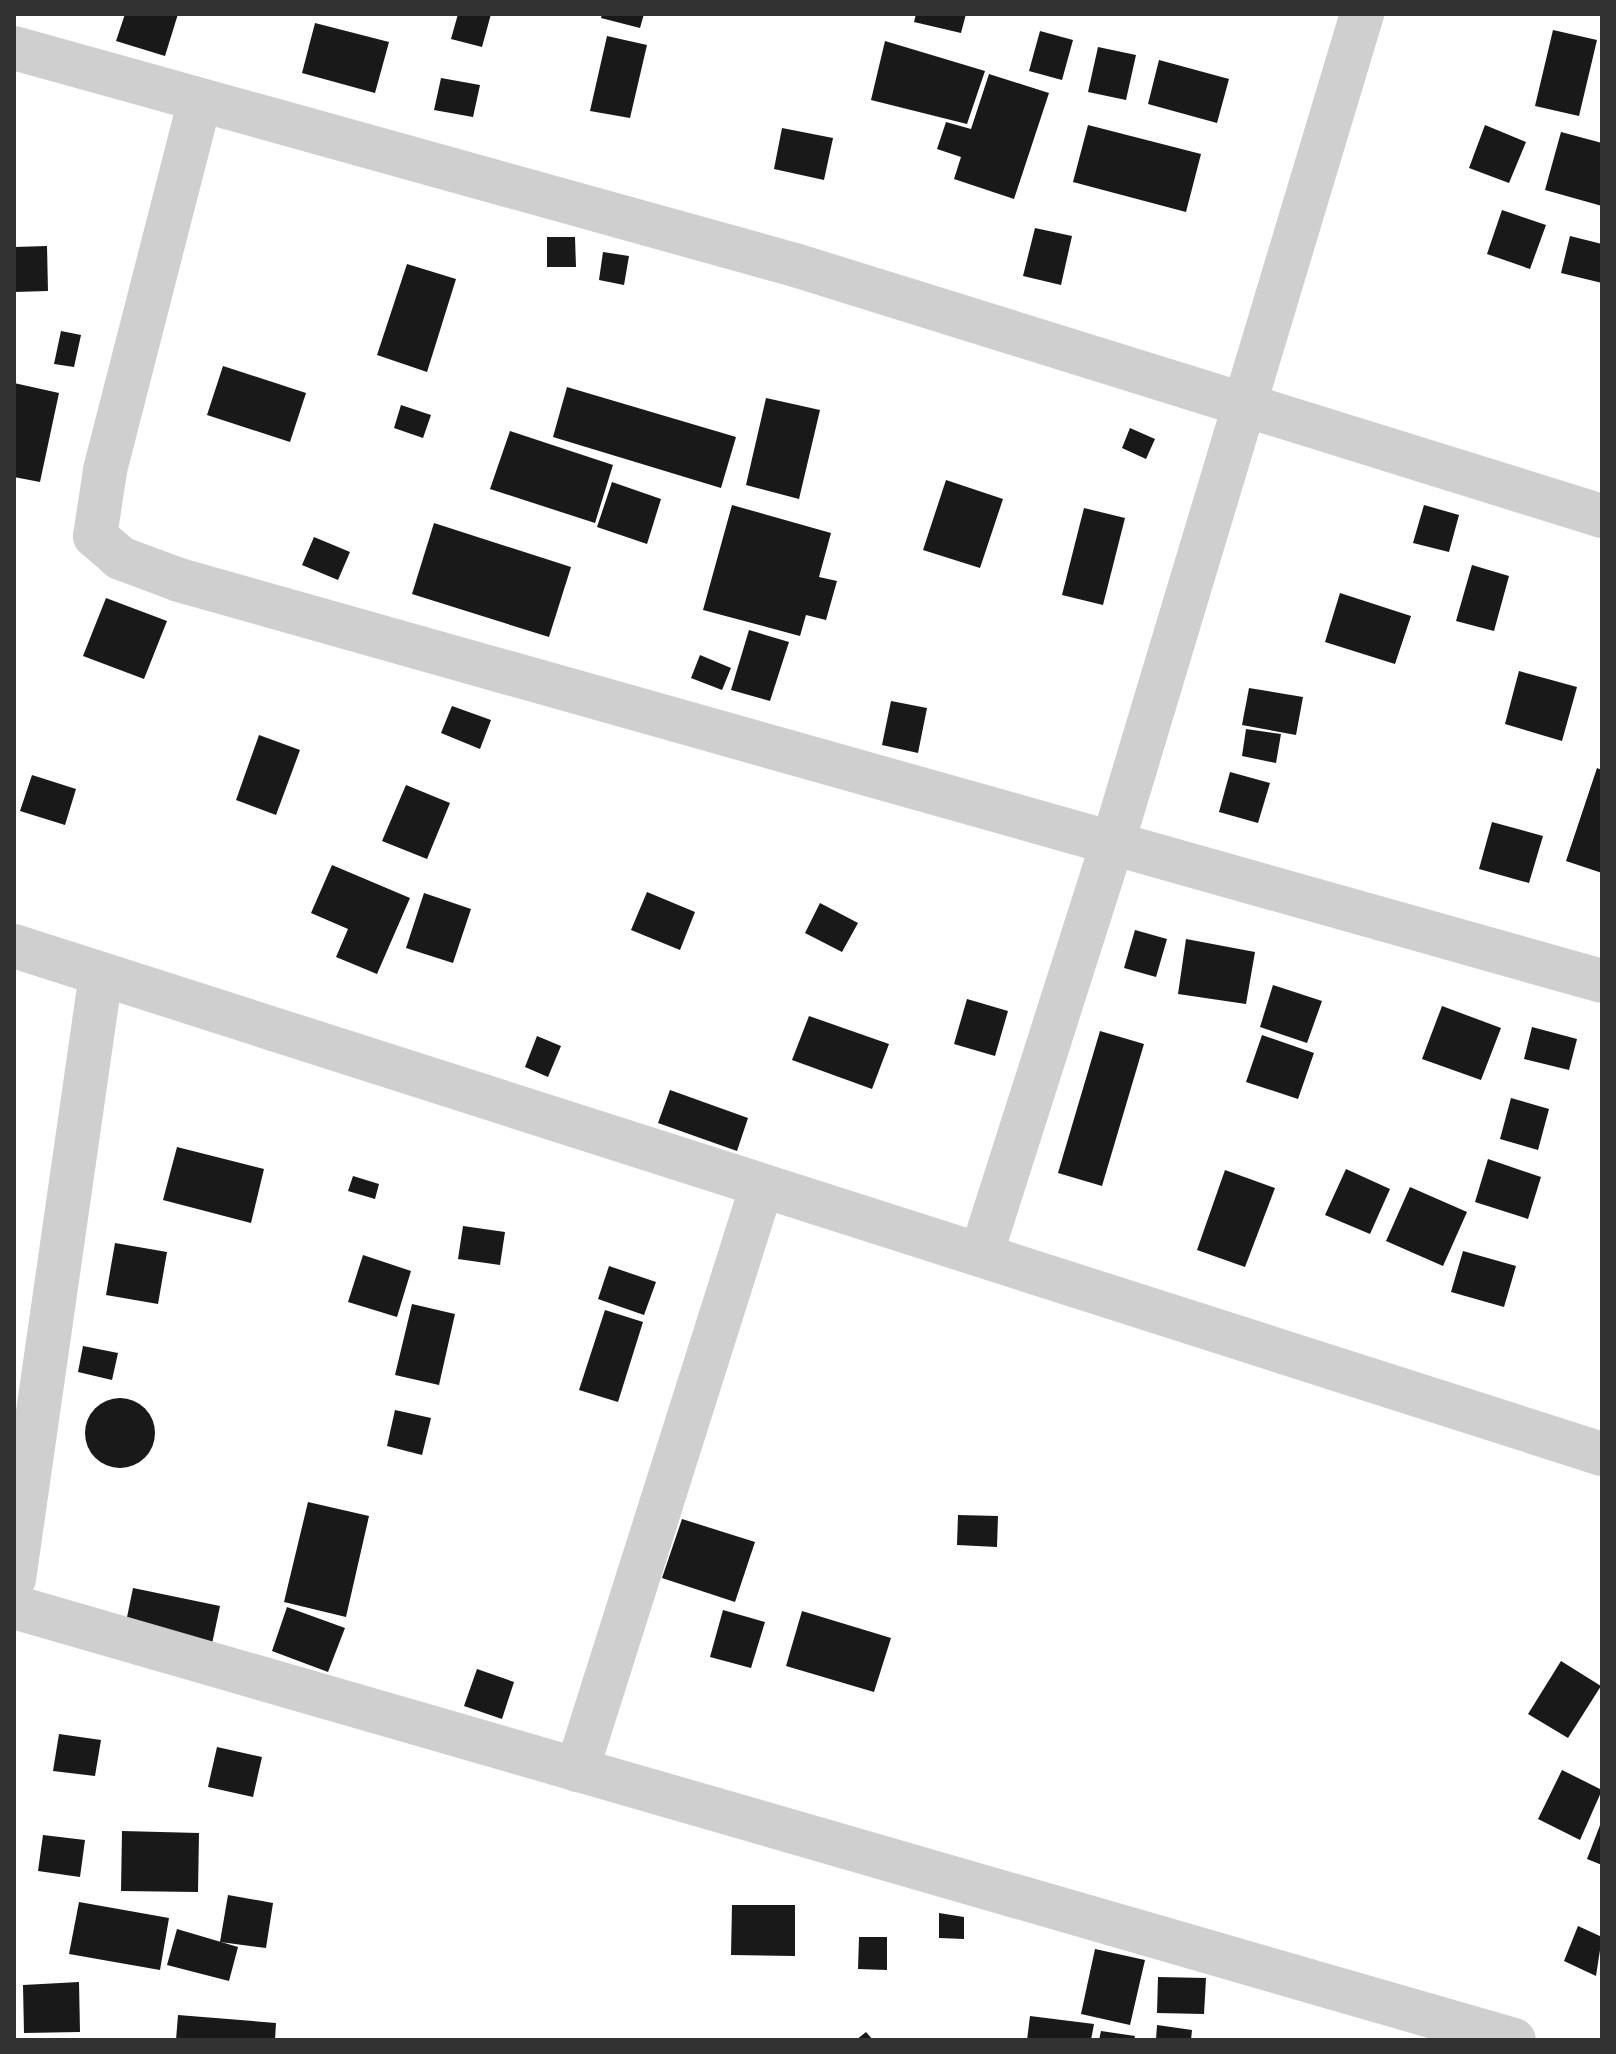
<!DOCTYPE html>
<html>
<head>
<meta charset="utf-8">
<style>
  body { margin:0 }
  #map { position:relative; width:1616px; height:2054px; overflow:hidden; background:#fff; font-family:"Source Sans 3",sans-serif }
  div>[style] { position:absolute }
  .building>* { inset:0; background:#191919 }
  .round { border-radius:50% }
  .street>* { height:44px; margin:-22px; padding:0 22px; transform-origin:22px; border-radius:22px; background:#cfcfcf }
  span { translate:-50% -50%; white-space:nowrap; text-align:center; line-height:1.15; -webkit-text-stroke:8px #fff; paint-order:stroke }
  .frame { position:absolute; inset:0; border:16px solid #323232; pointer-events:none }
</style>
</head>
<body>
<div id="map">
  <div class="building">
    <i style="clip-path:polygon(125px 14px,178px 14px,165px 56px,116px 41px)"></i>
    <i style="clip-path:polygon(458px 14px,491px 14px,482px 47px,451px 39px)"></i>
    <i style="clip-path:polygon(602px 14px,644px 14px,640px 28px,601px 18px)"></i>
    <i style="clip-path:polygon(916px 14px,966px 14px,961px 33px,914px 22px)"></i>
    <i style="clip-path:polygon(315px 23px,389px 42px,375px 93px,302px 73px)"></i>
    <i style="clip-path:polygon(1553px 30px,1597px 40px,1579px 116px,1535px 106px)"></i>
    <i style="clip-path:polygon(1040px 31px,1073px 40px,1062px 80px,1029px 71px)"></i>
    <i style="clip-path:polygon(607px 36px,647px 45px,630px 118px,590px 111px)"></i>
    <i style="clip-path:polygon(885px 41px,985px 71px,967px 124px,871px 100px)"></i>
    <i style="clip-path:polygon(1098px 47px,1136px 55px,1126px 100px,1088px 92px)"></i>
    <i style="clip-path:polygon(1159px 60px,1229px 79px,1217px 123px,1148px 104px)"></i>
    <i style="clip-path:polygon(989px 74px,1049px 93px,1014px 199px,954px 179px,961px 157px,937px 149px,946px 122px,971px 129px)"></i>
    <i style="clip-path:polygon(441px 78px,480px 85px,473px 117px,434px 110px)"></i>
    <i style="clip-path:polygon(1088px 125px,1201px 154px,1186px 212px,1073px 182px)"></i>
    <i style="clip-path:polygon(1485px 125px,1526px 142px,1509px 183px,1469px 168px)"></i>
    <i style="clip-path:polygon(782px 128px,833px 138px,824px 180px,774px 169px)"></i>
    <i style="clip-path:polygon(1561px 132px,1602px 143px,1602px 206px,1545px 190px)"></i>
    <i style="clip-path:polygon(1502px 210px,1546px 225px,1530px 269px,1487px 254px)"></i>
    <i style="clip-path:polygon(1035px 228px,1072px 236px,1061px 285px,1023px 276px)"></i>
    <i style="clip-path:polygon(1570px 236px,1602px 244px,1602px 283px,1561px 273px)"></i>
    <i style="clip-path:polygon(547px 237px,575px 237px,576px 267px,547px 267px)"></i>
    <i style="clip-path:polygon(47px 246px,48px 291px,14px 292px,14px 247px)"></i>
    <i style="clip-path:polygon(603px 252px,629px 256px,624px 285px,599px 280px)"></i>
    <i style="clip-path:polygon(407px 264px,456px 279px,427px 372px,377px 355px)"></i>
    <i style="clip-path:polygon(61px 331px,81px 335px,74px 367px,54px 364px)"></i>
    <i style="clip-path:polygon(223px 366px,306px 393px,290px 442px,207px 415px)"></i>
    <i style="clip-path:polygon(14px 383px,59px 393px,40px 482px,14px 477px)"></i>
    <i style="clip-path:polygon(567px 387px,736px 437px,721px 488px,553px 437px)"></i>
    <i style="clip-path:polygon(766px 398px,820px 410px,799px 499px,746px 485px)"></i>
    <i style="clip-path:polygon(401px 405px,431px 415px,423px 438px,394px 428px)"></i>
    <i style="clip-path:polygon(1130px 428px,1155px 439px,1146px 459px,1122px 448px)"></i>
    <i style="clip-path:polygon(510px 431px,613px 465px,595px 523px,490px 489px)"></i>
    <i style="clip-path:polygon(946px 480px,1003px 499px,980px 568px,923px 550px)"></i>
    <i style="clip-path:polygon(612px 482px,661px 499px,647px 544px,597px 527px)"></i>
    <i style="clip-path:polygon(732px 505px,831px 533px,819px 577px,837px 581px,826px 620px,806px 615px,800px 636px,703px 610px)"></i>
    <i style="clip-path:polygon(1424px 505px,1459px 515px,1449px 552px,1413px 543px)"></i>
    <i style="clip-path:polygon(1084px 508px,1125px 518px,1103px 605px,1062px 595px)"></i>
    <i style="clip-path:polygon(434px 523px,571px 567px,549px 637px,412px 594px)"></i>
    <i style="clip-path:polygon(314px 537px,350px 552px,338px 580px,302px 565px)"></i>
    <i style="clip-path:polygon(1472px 565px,1509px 576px,1494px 631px,1456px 621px)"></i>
    <i style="clip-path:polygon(1340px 593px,1411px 616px,1395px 664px,1325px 642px)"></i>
    <i style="clip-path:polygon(106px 598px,167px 621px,144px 679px,83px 656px)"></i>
    <i style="clip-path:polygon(749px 630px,789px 642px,770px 701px,731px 690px)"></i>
    <i style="clip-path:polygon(700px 655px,731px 668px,722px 690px,691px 678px)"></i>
    <i style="clip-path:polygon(1519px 671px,1577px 687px,1562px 741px,1505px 724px)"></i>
    <i style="clip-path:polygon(1249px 688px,1303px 697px,1296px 735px,1242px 725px)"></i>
    <i style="clip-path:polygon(891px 701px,927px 708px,918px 753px,882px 745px)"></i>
    <i style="clip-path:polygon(452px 706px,491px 720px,480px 749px,441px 733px)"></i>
    <i style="clip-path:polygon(1246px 729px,1281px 734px,1276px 763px,1242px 756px)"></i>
    <i style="clip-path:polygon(259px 735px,300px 750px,276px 815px,236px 800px)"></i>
    <i style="clip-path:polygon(1597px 768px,1602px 770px,1602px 873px,1566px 861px)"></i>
    <i style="clip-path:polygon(1230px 772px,1270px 783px,1258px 823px,1219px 812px)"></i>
    <i style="clip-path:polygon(32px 775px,76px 789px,65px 825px,20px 811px)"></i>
    <i style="clip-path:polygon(406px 785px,450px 803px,427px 859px,382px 841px)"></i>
    <i style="clip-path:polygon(1492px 822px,1543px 836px,1529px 883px,1479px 869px)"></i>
    <i style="clip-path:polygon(332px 865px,410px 898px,377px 974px,336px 957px,348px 929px,311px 913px)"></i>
    <i style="clip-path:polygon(647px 892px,695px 912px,680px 950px,631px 930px)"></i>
    <i style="clip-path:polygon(424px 893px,471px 909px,453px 963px,406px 948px)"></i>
    <i style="clip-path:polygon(820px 903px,858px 923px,842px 952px,805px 933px)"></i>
    <i style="clip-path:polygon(1135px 930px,1167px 939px,1156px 977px,1124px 968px)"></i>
    <i style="clip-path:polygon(1186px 939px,1255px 952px,1246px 1004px,1178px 994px)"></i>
    <i style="clip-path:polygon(1273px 985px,1322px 1001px,1307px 1043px,1260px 1027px)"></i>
    <i style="clip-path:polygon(967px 999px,1008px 1011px,995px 1056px,954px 1044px)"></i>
    <i style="clip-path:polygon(1442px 1006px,1501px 1028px,1481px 1080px,1422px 1059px)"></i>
    <i style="clip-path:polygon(809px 1016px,889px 1044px,872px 1089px,792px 1060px)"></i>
    <i style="clip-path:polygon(1532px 1027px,1577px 1039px,1569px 1070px,1524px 1059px)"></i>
    <i style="clip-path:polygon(1100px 1031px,1144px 1044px,1102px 1186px,1058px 1173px)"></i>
    <i style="clip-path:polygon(1262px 1035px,1314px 1053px,1298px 1099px,1246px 1082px)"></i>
    <i style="clip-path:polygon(537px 1036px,561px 1046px,548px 1077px,525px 1067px)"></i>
    <i style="clip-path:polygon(670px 1090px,748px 1118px,737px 1151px,658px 1123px)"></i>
    <i style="clip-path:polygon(1511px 1098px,1549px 1109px,1538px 1150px,1500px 1139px)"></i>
    <i style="clip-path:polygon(177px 1147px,264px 1169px,251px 1223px,163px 1200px)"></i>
    <i style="clip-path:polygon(1488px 1159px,1541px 1177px,1528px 1219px,1475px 1202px)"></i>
    <i style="clip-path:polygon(1346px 1169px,1390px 1189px,1370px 1234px,1325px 1215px)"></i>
    <i style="clip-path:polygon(1225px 1170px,1275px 1188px,1245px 1267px,1197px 1250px)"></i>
    <i style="clip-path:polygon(353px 1176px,379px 1184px,375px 1199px,348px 1191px)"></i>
    <i style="clip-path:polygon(1410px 1187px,1467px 1212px,1443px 1266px,1386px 1241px)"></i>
    <i style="clip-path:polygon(463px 1226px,505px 1232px,500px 1265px,458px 1259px)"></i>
    <i style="clip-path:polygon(115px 1243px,167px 1252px,158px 1304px,106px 1295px)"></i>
    <i style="clip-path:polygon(1463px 1251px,1516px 1266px,1504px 1307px,1451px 1292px)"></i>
    <i style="clip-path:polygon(363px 1255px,411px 1271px,397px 1317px,348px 1302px)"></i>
    <i style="clip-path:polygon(609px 1266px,656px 1282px,644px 1315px,598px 1299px)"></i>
    <i style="clip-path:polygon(412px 1304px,455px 1314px,439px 1385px,395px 1375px)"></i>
    <i style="clip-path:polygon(605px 1310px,643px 1322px,618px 1402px,579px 1390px)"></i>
    <i style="clip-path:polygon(83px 1346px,118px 1353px,112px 1380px,78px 1372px)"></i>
    <i class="round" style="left:85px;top:1398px;width:70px;height:70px"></i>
    <i style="clip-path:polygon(395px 1410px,431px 1418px,422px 1455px,387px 1446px)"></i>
    <i style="clip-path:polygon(308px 1502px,369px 1516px,346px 1617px,284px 1602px)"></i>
    <i style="clip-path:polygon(958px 1515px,998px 1516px,997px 1547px,957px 1545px)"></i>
    <i style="clip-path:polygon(682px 1519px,755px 1542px,735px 1602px,662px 1578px)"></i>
    <i style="clip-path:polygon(133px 1588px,220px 1606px,212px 1644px,125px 1627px)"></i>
    <i style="clip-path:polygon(287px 1607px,345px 1628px,328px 1672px,272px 1651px)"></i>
    <i style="clip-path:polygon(723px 1610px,765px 1622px,751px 1668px,710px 1657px)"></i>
    <i style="clip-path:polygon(802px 1611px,891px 1638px,874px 1692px,786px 1666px)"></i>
    <i style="clip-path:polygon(1561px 1661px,1601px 1686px,1568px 1738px,1528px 1714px)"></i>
    <i style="clip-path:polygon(477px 1669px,514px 1682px,502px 1719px,464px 1706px)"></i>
    <i style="clip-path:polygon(59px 1734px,101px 1740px,95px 1776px,53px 1771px)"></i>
    <i style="clip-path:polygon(217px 1747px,262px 1757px,253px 1797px,208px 1787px)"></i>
    <i style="clip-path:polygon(1562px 1770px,1602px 1790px,1580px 1840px,1538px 1819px)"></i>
    <i style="clip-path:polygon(1602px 1820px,1602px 1865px,1587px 1859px)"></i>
    <i style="clip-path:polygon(122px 1831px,199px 1833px,198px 1892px,121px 1891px)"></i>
    <i style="clip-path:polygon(43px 1835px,85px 1840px,80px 1877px,38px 1871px)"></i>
    <i style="clip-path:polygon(228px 1895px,273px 1903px,266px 1948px,220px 1942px)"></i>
    <i style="clip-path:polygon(79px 1902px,169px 1918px,160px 1970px,69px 1954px)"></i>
    <i style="clip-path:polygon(732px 1905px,795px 1905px,795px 1956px,731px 1955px)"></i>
    <i style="clip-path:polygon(939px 1913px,964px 1917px,964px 1939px,939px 1938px)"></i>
    <i style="clip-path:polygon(1578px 1926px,1602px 1937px,1596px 1976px,1564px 1961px)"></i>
    <i style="clip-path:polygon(177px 1929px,238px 1947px,229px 1981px,167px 1965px)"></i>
    <i style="clip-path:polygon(859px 1937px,887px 1937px,887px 1970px,858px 1969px)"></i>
    <i style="clip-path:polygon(1095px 1949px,1145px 1960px,1130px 2025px,1081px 2014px)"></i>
    <i style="clip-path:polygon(1158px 1977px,1206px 1978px,1204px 2014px,1157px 2013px)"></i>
    <i style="clip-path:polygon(79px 1982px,80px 2032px,24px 2033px,23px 1985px)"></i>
    <i style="clip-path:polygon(178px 2015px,276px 2023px,275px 2040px,176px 2040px)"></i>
    <i style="clip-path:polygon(1030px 2016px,1094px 2024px,1091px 2040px,1027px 2040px)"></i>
    <i style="clip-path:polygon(1157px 2025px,1192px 2030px,1191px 2040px,1156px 2040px)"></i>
    <i style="clip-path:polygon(1101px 2031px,1135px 2036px,1134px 2040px,1099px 2040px)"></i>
    <i style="clip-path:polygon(866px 2032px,873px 2040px,856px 2040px)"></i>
  </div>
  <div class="street">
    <i style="left:14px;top:48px;width:811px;rotate:15.53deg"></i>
    <i style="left:795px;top:265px;width:845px;rotate:17.28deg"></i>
    <i style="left:200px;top:100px;width:383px;rotate:104.4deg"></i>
    <i style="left:105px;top:471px;width:66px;rotate:98.7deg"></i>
    <i style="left:95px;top:536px;width:33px;rotate:41deg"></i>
    <i style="left:120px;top:558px;width:63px;rotate:20.4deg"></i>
    <i style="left:179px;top:580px;width:1478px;rotate:15.74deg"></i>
    <i style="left:14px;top:946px;width:1667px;rotate:17.74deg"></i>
    <i style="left:981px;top:1255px;width:434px;rotate:-72.3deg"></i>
    <i style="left:1113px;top:842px;width:865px;rotate:-73.26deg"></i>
    <i style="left:14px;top:1579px;width:611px;rotate:-81.82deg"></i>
    <i style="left:14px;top:1607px;width:1561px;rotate:16.1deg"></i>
    <i style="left:577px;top:1770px;width:609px;rotate:-72.43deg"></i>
  </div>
  <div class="frame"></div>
</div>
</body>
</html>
